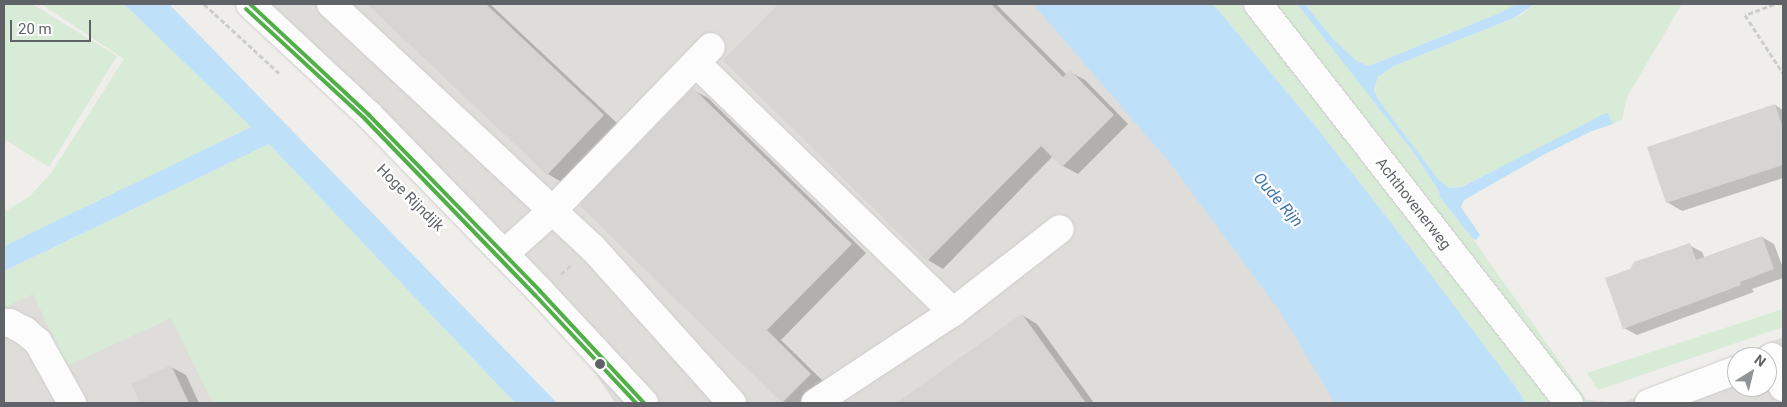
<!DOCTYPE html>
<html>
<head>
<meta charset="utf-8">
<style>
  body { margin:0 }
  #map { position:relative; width:1787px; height:407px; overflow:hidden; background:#efeeea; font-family:Roboto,sans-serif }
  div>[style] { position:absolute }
  .industrial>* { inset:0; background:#dfddda }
  .green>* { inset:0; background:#d8ebd6 }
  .water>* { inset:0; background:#bfe0f9 }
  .shadow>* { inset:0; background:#0003 }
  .building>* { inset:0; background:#d6d5d3 }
  .path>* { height:3px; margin-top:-1.5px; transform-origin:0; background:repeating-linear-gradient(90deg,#cacfcc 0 5px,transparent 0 7.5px) }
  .roads { filter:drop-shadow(0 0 1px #cbcccc) drop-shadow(0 0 1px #cbcccc) }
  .minor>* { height:28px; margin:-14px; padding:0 14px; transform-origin:14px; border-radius:14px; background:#fdfcfc }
  .bus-1>* { height:4px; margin:-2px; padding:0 2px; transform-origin:2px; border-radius:2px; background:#50af46 }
  .bus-2>* { height:4px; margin:-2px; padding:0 2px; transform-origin:2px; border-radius:2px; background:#50af46 }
  .dots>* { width:14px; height:14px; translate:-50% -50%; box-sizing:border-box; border:2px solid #fff; border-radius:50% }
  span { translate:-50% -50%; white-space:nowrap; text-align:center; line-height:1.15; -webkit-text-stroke:4.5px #fff; paint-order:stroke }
  .street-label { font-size:15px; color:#5f6368 }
  .water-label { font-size:16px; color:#4174aa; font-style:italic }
  .frame { position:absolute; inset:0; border:5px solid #5f6368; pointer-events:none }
  .north { position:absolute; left:1727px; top:347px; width:50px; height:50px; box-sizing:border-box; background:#fff; border:1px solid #bfc1c3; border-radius:50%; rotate:36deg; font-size:14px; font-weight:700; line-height:20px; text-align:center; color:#5f6368 }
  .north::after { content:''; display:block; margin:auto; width:18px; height:22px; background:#919496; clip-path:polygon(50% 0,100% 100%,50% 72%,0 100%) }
  .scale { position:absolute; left:10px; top:20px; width:81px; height:22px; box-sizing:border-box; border:2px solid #5f6368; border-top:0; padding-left:6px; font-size:15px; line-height:18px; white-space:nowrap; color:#5f6368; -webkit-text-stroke:4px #fff; paint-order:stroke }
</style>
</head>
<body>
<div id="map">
  <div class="industrial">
    <i style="clip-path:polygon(233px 4px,1046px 4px,1196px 170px,1353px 403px,615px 403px,540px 291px)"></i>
    <i style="clip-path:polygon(153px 218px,310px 403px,4px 403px,4px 291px)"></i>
    <i style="clip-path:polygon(evenodd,1783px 337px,1783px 403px,1589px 403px,1587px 400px,1622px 403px,1783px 337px,1737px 357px,1767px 357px,1767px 387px,1737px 387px,1737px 357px)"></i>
  </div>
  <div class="green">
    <i style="clip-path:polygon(4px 4px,32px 4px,117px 56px,49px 167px,4px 139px)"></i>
    <i style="clip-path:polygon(41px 4px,124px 4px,251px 127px,4px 246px,4px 212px,30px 196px,51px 173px,124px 59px)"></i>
    <i style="clip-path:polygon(1213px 4px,1297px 4px,1414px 153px,1440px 193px,1439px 196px,1473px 239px,1589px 403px,1526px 403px,1513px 383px,1396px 229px,1317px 128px)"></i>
    <i style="clip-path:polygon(1305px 4px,1516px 4px,1502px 12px,1369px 66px,1357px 61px,1333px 39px)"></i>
    <i style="clip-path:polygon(1535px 4px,1682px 4px,1627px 97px,1622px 120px,1613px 124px,1608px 113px,1462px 187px,1449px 188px,1439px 180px,1378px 99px,1374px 90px,1378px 77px,1394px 66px,1520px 16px)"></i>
    <i style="clip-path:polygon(269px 144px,510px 398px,515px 403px,213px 403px,171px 318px,67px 366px,33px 294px,4px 308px,4px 271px)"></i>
    <i style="clip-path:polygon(1783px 309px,1783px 327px,1598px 390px,1587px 373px)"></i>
  </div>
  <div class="water">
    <i style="clip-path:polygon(124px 4px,169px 4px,557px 403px,515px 403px,269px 144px,4px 271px,4px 246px,251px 127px)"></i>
    <i style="clip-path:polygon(1033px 4px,1213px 4px,1317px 128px,1396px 229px,1513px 383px,1526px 403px,1335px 403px,1281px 313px,1170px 163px)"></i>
    <i style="clip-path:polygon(1297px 4px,1305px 4px,1333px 39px,1357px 61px,1369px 66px,1502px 12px,1516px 4px,1535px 4px,1514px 18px,1394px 66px,1378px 77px,1374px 90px,1378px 99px,1439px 180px,1449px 188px,1462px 187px,1606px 113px,1608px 113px,1613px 124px,1592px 131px,1545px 154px,1464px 200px,1461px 207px,1480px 235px,1476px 240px,1473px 239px,1439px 196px,1440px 193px,1414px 153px)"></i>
  </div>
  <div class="shadow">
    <i style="clip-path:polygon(369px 4px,490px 4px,618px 124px,563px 183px,548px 174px)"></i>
    <i style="clip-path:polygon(780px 4px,996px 4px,1067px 75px,1070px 72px,1085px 80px,1128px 124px,1078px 174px,1063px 166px,1053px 156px,943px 269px,928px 260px,725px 60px)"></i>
    <i style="clip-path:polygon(693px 90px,708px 98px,866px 253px,781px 340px,825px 383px,805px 403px,782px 403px)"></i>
    <i style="clip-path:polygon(1775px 105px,1783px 110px,1783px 178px,1682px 211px,1667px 202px)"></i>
    <i style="clip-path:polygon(1762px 237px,1774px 244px,1783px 268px,1783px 278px,1752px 289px,1754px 292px,1637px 335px,1624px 328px,1689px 245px,1702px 252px,1705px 258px)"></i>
    <i style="clip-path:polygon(1022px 315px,1037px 324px,1094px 403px,898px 403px)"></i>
    <i style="clip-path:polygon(171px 367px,186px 375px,199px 403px,141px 403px,133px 385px)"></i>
  </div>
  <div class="building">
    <i style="clip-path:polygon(367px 4px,486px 4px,604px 115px,547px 175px)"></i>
    <i style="clip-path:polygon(778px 4px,991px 4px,1063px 77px,1070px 70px,1114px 115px,1062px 167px,1041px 146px,927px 261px,723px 60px)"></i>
    <i style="clip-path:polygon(693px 88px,852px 244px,767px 330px,811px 374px,782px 403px,579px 205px)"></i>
    <i style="clip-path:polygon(1775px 104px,1783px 128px,1783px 165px,1666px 203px,1647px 147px)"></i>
    <i style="clip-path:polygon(1762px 236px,1774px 269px,1740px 282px,1741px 285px,1623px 329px,1605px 278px,1630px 269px,1634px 262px,1690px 243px,1696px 260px)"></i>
    <i style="clip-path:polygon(1022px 314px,1086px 403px,896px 403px)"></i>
    <i style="clip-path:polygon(171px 365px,189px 403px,140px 403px,131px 384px)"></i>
  </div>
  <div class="path">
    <i style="left:204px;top:4px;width:102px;rotate:42.6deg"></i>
    <i style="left:1774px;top:4px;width:31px;rotate:159deg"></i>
    <i style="left:1745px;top:15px;width:69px;rotate:56.8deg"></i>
    <i style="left:561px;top:274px;width:13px;rotate:-42deg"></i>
  </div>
  <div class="roads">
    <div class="minor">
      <i style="left:250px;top:4px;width:163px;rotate:43deg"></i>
      <i style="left:369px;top:115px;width:245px;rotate:45.8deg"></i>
      <i style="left:540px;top:291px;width:153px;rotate:47.1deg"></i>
      <i style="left:331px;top:4px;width:357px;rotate:43deg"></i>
      <i style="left:592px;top:247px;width:210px;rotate:48.1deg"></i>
      <i style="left:1258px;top:4px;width:506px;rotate:52.07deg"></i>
      <i style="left:696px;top:63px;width:358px;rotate:44.1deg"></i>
      <i style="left:953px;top:312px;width:165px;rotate:146.6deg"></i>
      <i style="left:504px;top:254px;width:64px;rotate:-41.9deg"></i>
      <i style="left:552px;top:211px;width:228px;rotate:-45.9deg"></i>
      <i style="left:953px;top:312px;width:135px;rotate:-37.8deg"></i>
      <i style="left:4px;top:323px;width:6px"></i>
      <i style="left:10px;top:323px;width:17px;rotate:28deg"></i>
      <i style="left:25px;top:331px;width:17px;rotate:40deg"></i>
      <i style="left:38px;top:342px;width:70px;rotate:60.9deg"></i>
      <i style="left:1772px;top:357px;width:32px;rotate:70deg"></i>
      <i style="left:1649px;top:403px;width:94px;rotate:-20.6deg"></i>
    </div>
  </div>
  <div class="bus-1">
    <i style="left:250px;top:4px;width:163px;rotate:43deg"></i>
    <i style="left:369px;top:115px;width:245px;rotate:45.8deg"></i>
    <i style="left:540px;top:291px;width:153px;rotate:47.1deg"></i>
  </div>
  <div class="bus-2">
    <i style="left:246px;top:9px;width:162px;rotate:42.7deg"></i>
    <i style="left:365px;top:119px;width:245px;rotate:46deg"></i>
    <i style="left:535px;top:295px;width:148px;rotate:46.9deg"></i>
  </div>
  <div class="dots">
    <i style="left:600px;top:364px;background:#5f6368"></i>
  </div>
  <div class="street-label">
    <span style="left:410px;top:198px;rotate:45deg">Hoge Rijndijk</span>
    <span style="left:1413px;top:204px;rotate:52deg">Achthovenerweg</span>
  </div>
  <div class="water-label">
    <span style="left:1278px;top:200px;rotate:49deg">Oude Rijn</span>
  </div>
  <div class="frame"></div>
  <div class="north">N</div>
  <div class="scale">20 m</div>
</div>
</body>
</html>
